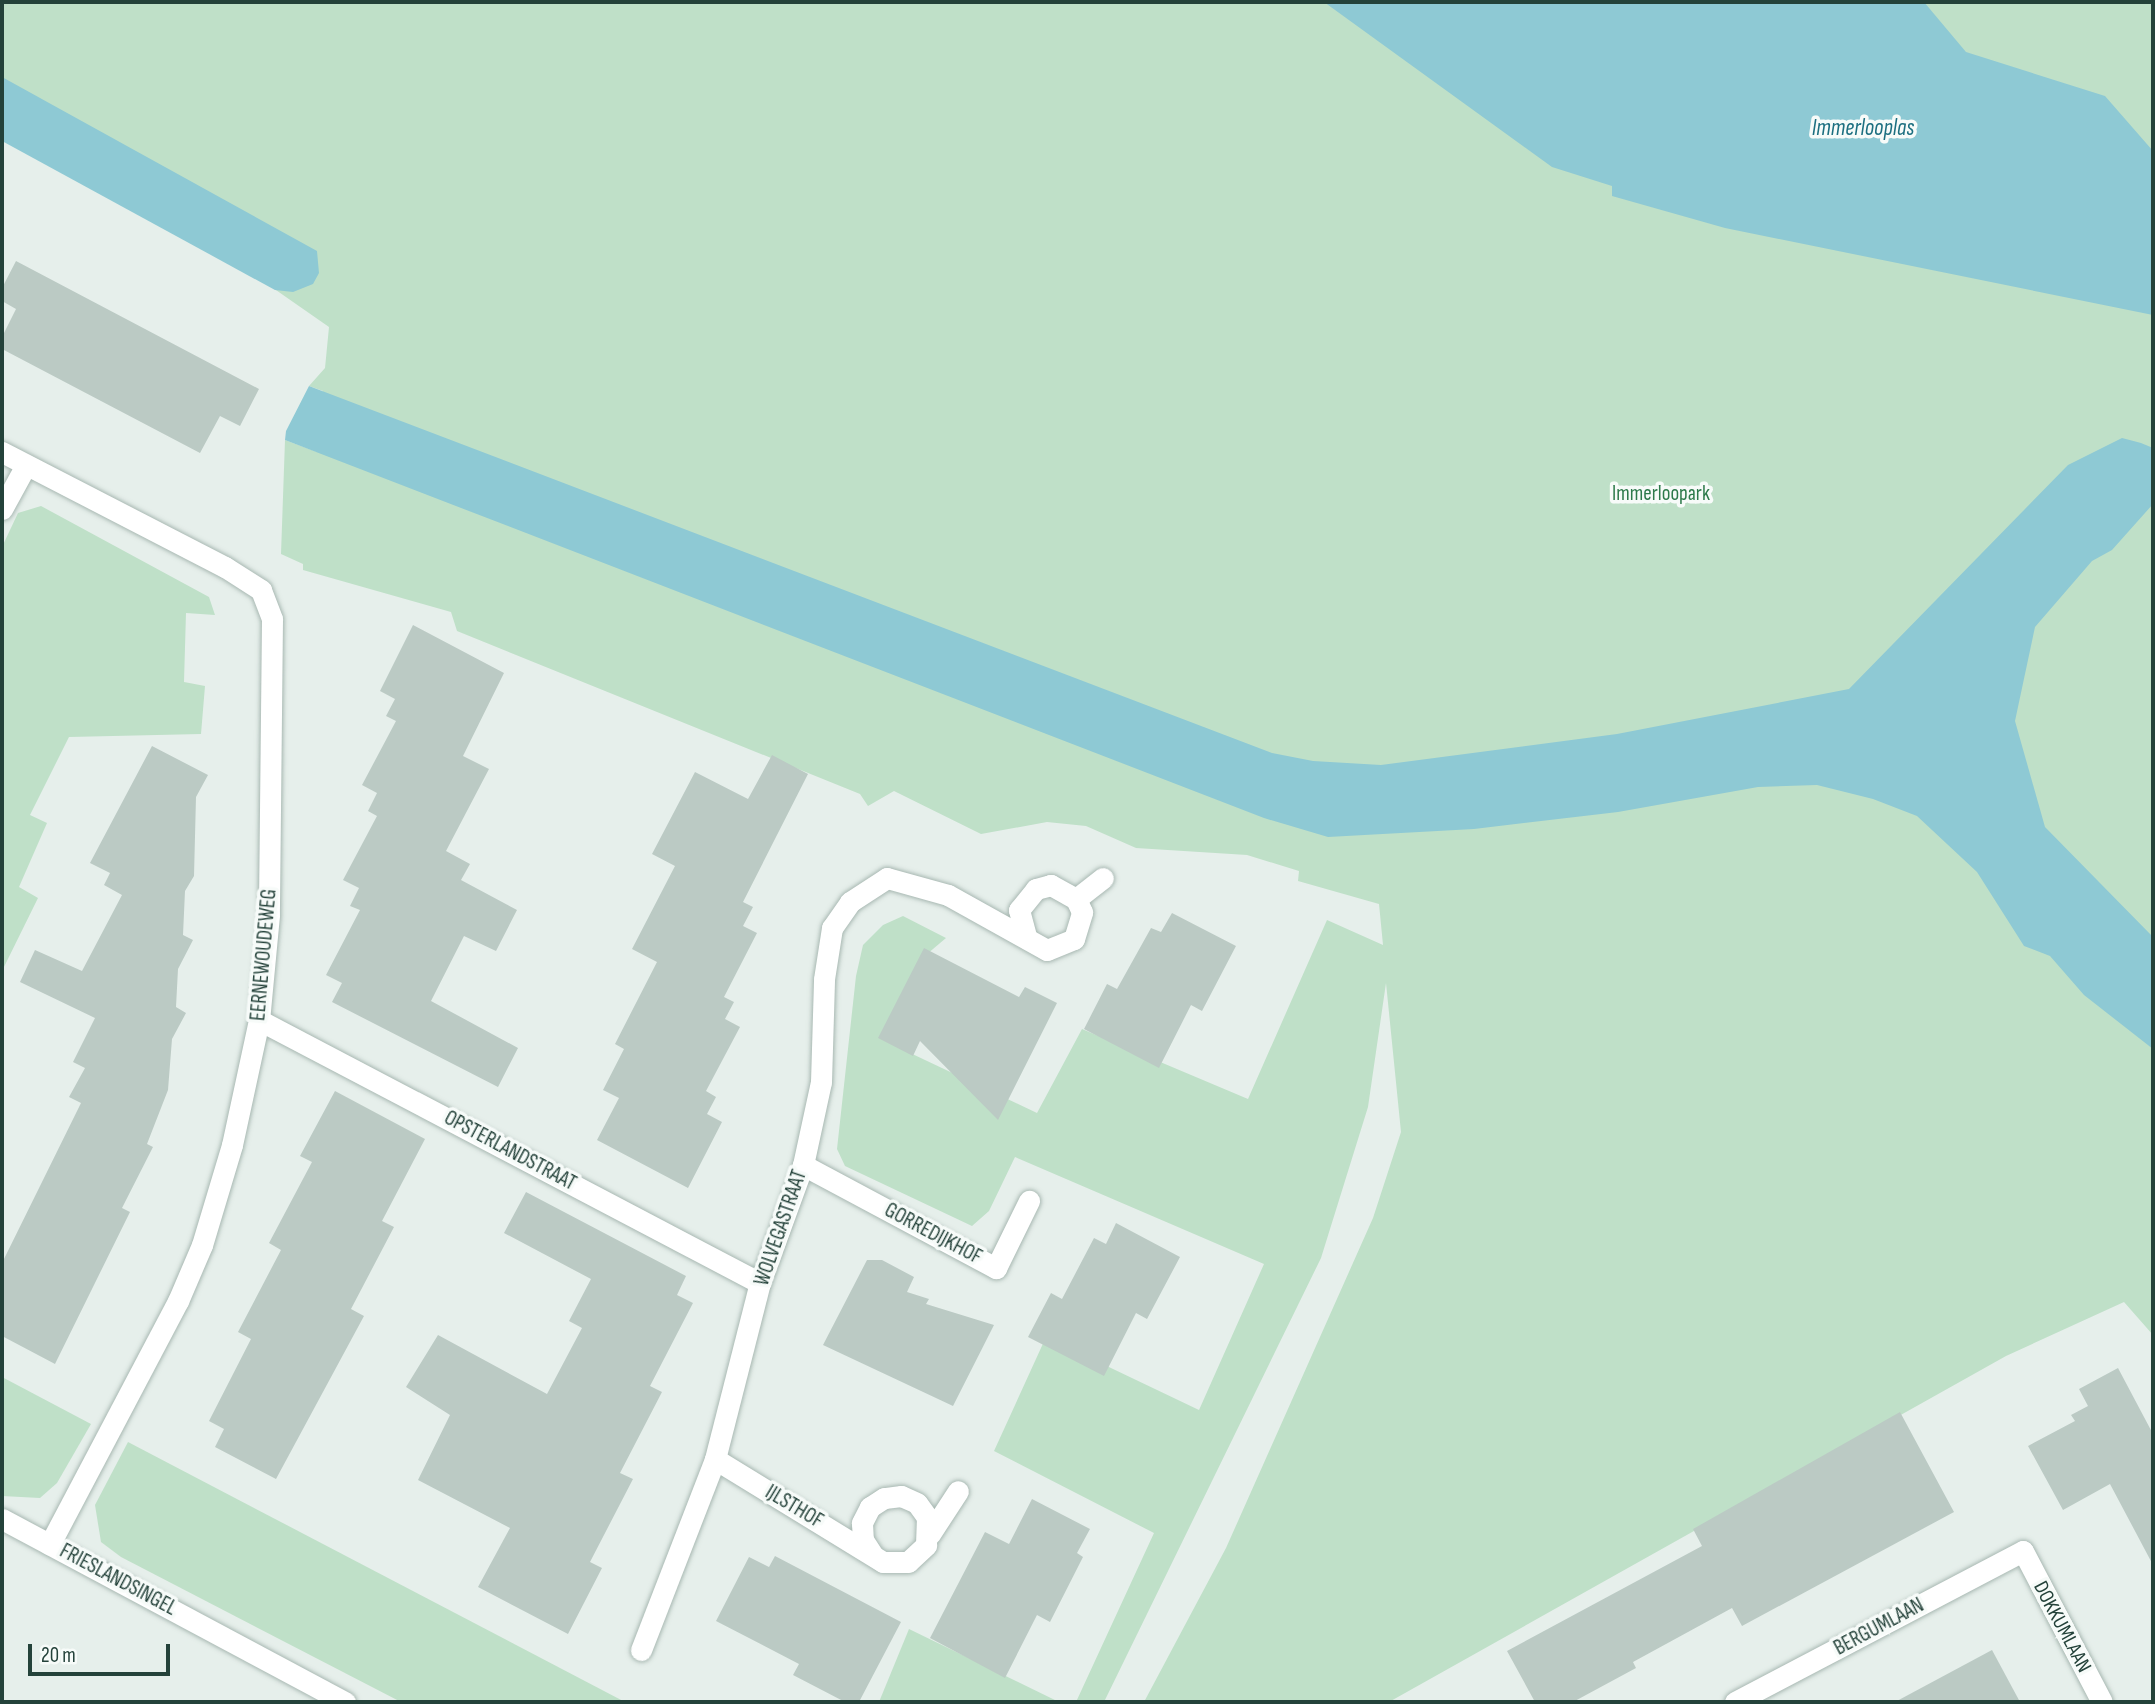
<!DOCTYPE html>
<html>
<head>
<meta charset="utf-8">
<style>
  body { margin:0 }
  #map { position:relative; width:2155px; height:1704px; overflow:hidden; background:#e6efeb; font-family:"Sofia Sans Condensed",sans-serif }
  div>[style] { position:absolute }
  .green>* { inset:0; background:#bfe0c8 }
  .water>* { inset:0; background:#8ec9d4 }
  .building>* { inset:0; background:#bbcac4 }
  .roads { filter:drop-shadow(0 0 2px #a8b8b2) drop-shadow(0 0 2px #a8b8b2) }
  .minor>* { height:21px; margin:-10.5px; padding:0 10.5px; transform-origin:10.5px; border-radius:10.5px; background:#fff }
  span { translate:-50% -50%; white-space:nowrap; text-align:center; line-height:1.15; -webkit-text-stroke:7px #f7fbf9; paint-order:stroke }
  .park-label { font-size:21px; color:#2d7a4b }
  .street-label { font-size:21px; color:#24423a }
  .water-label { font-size:23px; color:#1c6f80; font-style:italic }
  .frame { position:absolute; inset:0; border:4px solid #24423a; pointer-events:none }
  .scale { position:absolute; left:28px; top:1644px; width:142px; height:32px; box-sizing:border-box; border:4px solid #24423a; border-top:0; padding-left:9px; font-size:21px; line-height:24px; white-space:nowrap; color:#24423a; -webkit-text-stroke:5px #f7fbf9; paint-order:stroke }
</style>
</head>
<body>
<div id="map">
  <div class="green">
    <i style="clip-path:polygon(2px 2px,2153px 2px,2153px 1335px,2124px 1302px,2006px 1356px,1389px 1702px,1144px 1702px,1226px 1548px,1373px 1218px,1401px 1132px,1386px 983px,1368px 1107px,1321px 1258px,1104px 1702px,1076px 1702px,1154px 1533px,994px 1451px,1046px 1337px,1199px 1410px,1264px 1264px,1015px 1157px,989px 1211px,972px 1226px,845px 1166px,837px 1149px,856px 976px,863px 945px,883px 925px,903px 916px,946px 938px,920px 960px,906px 1051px,1037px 1113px,1082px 1029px,1248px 1099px,1327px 920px,1383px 945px,1379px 904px,1298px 881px,1299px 871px,1247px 855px,1136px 848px,1086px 826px,1047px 822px,981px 834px,894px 791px,868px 806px,860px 794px,457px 631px,451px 612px,303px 570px,303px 564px,281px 554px,285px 440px,317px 452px,323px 391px,309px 386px,325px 368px,329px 327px,2px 99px)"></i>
    <i style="clip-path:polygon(41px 506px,209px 597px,215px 615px,186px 613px,184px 682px,205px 686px,201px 734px,69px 737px,30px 815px,47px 823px,19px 887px,38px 898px,2px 971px,2px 547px,18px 513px)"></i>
    <i style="clip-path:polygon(2px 1377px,91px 1424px,57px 1483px,40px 1498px,2px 1496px)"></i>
    <i style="clip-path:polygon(128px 1442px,625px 1702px,401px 1702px,121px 1557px,101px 1542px,95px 1505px)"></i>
    <i style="clip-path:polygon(909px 1629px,1059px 1702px,879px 1702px)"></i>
  </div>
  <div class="water">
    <i style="clip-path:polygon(1324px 2px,1924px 2px,1966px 52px,2105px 96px,2153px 151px,2153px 315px,1725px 228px,1612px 196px,1612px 186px,1552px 167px)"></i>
    <i style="clip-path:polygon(2px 77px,317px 251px,319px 273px,313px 284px,293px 292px,275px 290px,2px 141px)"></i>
    <i style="clip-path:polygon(309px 386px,1272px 753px,1313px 761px,1381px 765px,1617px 734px,1849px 689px,2068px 465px,2122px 438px,2141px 443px,2153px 448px,2153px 504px,2112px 550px,2092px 561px,2035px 627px,2015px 721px,2045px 827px,2153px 937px,2153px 1049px,2084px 995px,2050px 956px,2024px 946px,1977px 872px,1917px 816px,1873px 799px,1817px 785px,1758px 787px,1618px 812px,1474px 829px,1328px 837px,1264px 818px,285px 440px,286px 431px)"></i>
  </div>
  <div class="building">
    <i style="clip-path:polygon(16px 261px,259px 389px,240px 426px,220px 416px,200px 453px,2px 349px,2px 337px,16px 309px,2px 301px,2px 288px)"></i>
    <i style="clip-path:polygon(413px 625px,504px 673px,463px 756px,489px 769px,446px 851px,470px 864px,461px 880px,517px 910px,496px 951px,464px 936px,431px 1001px,518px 1048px,498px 1087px,332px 1002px,342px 983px,326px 975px,360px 910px,350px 906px,359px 888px,343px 880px,377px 816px,368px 811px,377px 793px,362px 785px,396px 721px,386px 716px,395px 699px,380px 691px)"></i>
    <i style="clip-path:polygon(152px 746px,208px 775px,196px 797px,194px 876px,185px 891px,183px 935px,193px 940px,178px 969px,176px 1007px,186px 1013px,172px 1039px,168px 1090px,147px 1144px,153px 1147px,122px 1208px,130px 1212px,55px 1364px,2px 1336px,2px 1263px,81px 1103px,69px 1097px,85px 1068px,73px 1062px,95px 1018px,20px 982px,35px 950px,82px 971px,122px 895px,104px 885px,110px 873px,90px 863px)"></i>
    <i style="clip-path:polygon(772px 755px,808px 774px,743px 902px,753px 907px,743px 926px,757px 933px,724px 997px,734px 1002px,725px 1019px,740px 1027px,706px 1091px,716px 1097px,707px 1114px,722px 1122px,688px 1188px,597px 1140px,619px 1098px,603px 1090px,624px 1049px,615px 1044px,657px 962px,632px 949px,675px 866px,652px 854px,695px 772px,748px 799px)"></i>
    <i style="clip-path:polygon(1172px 913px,1236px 946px,1202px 1011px,1191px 1005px,1159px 1068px,1084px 1029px,1107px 984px,1117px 989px,1151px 928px,1161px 932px)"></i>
    <i style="clip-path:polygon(924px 948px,1019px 997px,1025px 987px,1057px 1003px,998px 1120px,920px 1041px,913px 1056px,878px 1038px)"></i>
    <i style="clip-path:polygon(335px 1091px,425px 1139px,382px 1221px,394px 1227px,351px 1309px,364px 1316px,276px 1479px,215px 1447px,224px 1429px,209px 1421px,251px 1339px,238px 1332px,281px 1250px,269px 1243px,312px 1162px,300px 1156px)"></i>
    <i style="clip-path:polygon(526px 1192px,686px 1276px,677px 1295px,693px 1303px,650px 1386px,662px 1392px,620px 1473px,633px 1479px,590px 1562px,602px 1568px,568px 1634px,478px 1587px,510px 1528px,418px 1480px,450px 1415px,406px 1387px,438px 1335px,547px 1394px,582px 1328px,569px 1321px,591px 1279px,504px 1233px)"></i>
    <i style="clip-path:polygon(1116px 1223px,1180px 1257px,1147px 1319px,1136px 1313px,1104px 1376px,1028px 1337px,1051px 1293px,1062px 1299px,1094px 1238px,1106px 1244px)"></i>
    <i style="clip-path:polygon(867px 1260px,882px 1260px,914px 1277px,907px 1292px,929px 1299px,926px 1304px,994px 1325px,953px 1406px,823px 1345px)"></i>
    <i style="clip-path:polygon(2118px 1368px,2153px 1434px,2153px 1565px,2110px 1484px,2063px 1510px,2028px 1446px,2075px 1421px,2071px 1415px,2088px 1406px,2079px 1389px)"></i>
    <i style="clip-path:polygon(1900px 1412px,1954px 1512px,1742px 1626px,1732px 1608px,1633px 1662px,1636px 1668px,1573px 1702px,1535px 1702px,1507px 1651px,1702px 1546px,1693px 1529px)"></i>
    <i style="clip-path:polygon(1032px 1499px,1090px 1529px,1077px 1553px,1083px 1557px,1050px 1622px,1037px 1615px,1005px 1678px,930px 1638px,985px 1532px,1009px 1544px)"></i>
    <i style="clip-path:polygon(775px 1556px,901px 1622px,859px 1702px,845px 1702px,793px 1675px,799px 1664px,716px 1621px,749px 1557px,769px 1567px)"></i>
    <i style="clip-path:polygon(1992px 1650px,2020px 1702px,1895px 1702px)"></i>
  </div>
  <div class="roads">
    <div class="minor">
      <i style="left:2px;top:452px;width:251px;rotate:27.3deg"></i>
      <i style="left:225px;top:567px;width:43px;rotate:32.6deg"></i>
      <i style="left:261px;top:590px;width:31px;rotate:69deg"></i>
      <i style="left:272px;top:619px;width:296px;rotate:90.6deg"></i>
      <i style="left:269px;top:915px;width:105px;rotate:95.4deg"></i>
      <i style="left:259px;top:1020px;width:128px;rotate:102.2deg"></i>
      <i style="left:232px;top:1145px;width:104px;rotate:106.7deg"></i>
      <i style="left:202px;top:1245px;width:61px;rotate:113.2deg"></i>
      <i style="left:178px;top:1301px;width:275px;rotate:117.8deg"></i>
      <i style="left:2px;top:509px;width:50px;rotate:-61.4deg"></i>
      <i style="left:1076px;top:899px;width:34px;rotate:-38deg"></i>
      <i style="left:259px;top:1020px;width:566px;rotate:27.7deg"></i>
      <i style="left:803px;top:1165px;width:219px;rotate:28.1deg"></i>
      <i style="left:996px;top:1268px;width:75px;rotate:-63.8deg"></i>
      <i style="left:715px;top:1459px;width:197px;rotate:31.5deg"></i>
      <i style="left:883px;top:1562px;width:25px"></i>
      <i style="left:908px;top:1562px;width:25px;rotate:-43deg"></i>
      <i style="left:926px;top:1545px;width:28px;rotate:-88deg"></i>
      <i style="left:927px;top:1517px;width:17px;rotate:-126deg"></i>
      <i style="left:917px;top:1503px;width:17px;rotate:-156deg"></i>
      <i style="left:901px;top:1496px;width:17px;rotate:173deg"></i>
      <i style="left:884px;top:1498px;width:17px;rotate:147deg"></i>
      <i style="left:870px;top:1507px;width:18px;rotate:117deg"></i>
      <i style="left:862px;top:1523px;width:17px;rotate:87deg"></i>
      <i style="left:863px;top:1540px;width:17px;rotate:57deg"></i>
      <i style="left:2px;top:1519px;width:389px;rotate:28.1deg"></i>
      <i style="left:930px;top:1534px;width:51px;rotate:-56.9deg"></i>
      <i style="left:641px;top:1650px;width:205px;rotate:-68.8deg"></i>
      <i style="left:715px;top:1459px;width:182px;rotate:-75.7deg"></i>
      <i style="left:760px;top:1283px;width:126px;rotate:-70deg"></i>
      <i style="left:803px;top:1165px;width:85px;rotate:-77.8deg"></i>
      <i style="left:821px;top:1082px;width:103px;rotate:-88.3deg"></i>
      <i style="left:824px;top:979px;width:52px;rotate:-81.1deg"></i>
      <i style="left:832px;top:928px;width:32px;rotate:-55deg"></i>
      <i style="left:850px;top:902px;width:44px;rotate:-33deg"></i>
      <i style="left:887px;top:878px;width:63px;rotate:15.6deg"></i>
      <i style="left:948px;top:895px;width:113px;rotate:29.1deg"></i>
      <i style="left:1047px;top:950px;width:29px;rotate:-22deg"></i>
      <i style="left:1074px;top:939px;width:28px;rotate:-73deg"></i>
      <i style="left:1082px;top:912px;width:14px;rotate:-115deg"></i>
      <i style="left:1076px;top:899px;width:29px;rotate:-151deg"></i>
      <i style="left:1051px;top:885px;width:16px;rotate:165deg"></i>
      <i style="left:1036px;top:889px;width:27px;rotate:129deg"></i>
      <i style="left:1019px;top:910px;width:28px;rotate:75deg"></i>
      <i style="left:1735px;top:1702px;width:325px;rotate:-27.7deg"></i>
      <i style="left:2023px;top:1551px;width:170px;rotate:62.4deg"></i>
    </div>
  </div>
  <div class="park-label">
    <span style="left:1661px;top:494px">Immerloopark</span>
  </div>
  <div class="street-label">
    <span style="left:264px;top:955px;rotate:-85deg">EERNEWOUDEWEG</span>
    <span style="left:510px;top:1151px;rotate:28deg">OPSTERLANDSTRAAT</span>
    <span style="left:781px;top:1228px;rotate:-71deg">WOLVEGASTRAAT</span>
    <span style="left:933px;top:1234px;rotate:28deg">GORREDIJKHOF</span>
    <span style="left:794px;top:1507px;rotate:31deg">IJLSTHOF</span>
    <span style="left:118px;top:1580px;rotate:28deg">FRIESLANDSINGEL</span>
    <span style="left:1879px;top:1627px;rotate:-28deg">BERGUMLAAN</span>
    <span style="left:2062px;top:1627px;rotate:62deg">DOKKUMLAAN</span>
  </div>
  <div class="water-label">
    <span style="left:1863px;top:128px">Immerlooplas</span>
  </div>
  <div class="frame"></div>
  <div class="scale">20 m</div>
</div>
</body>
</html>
